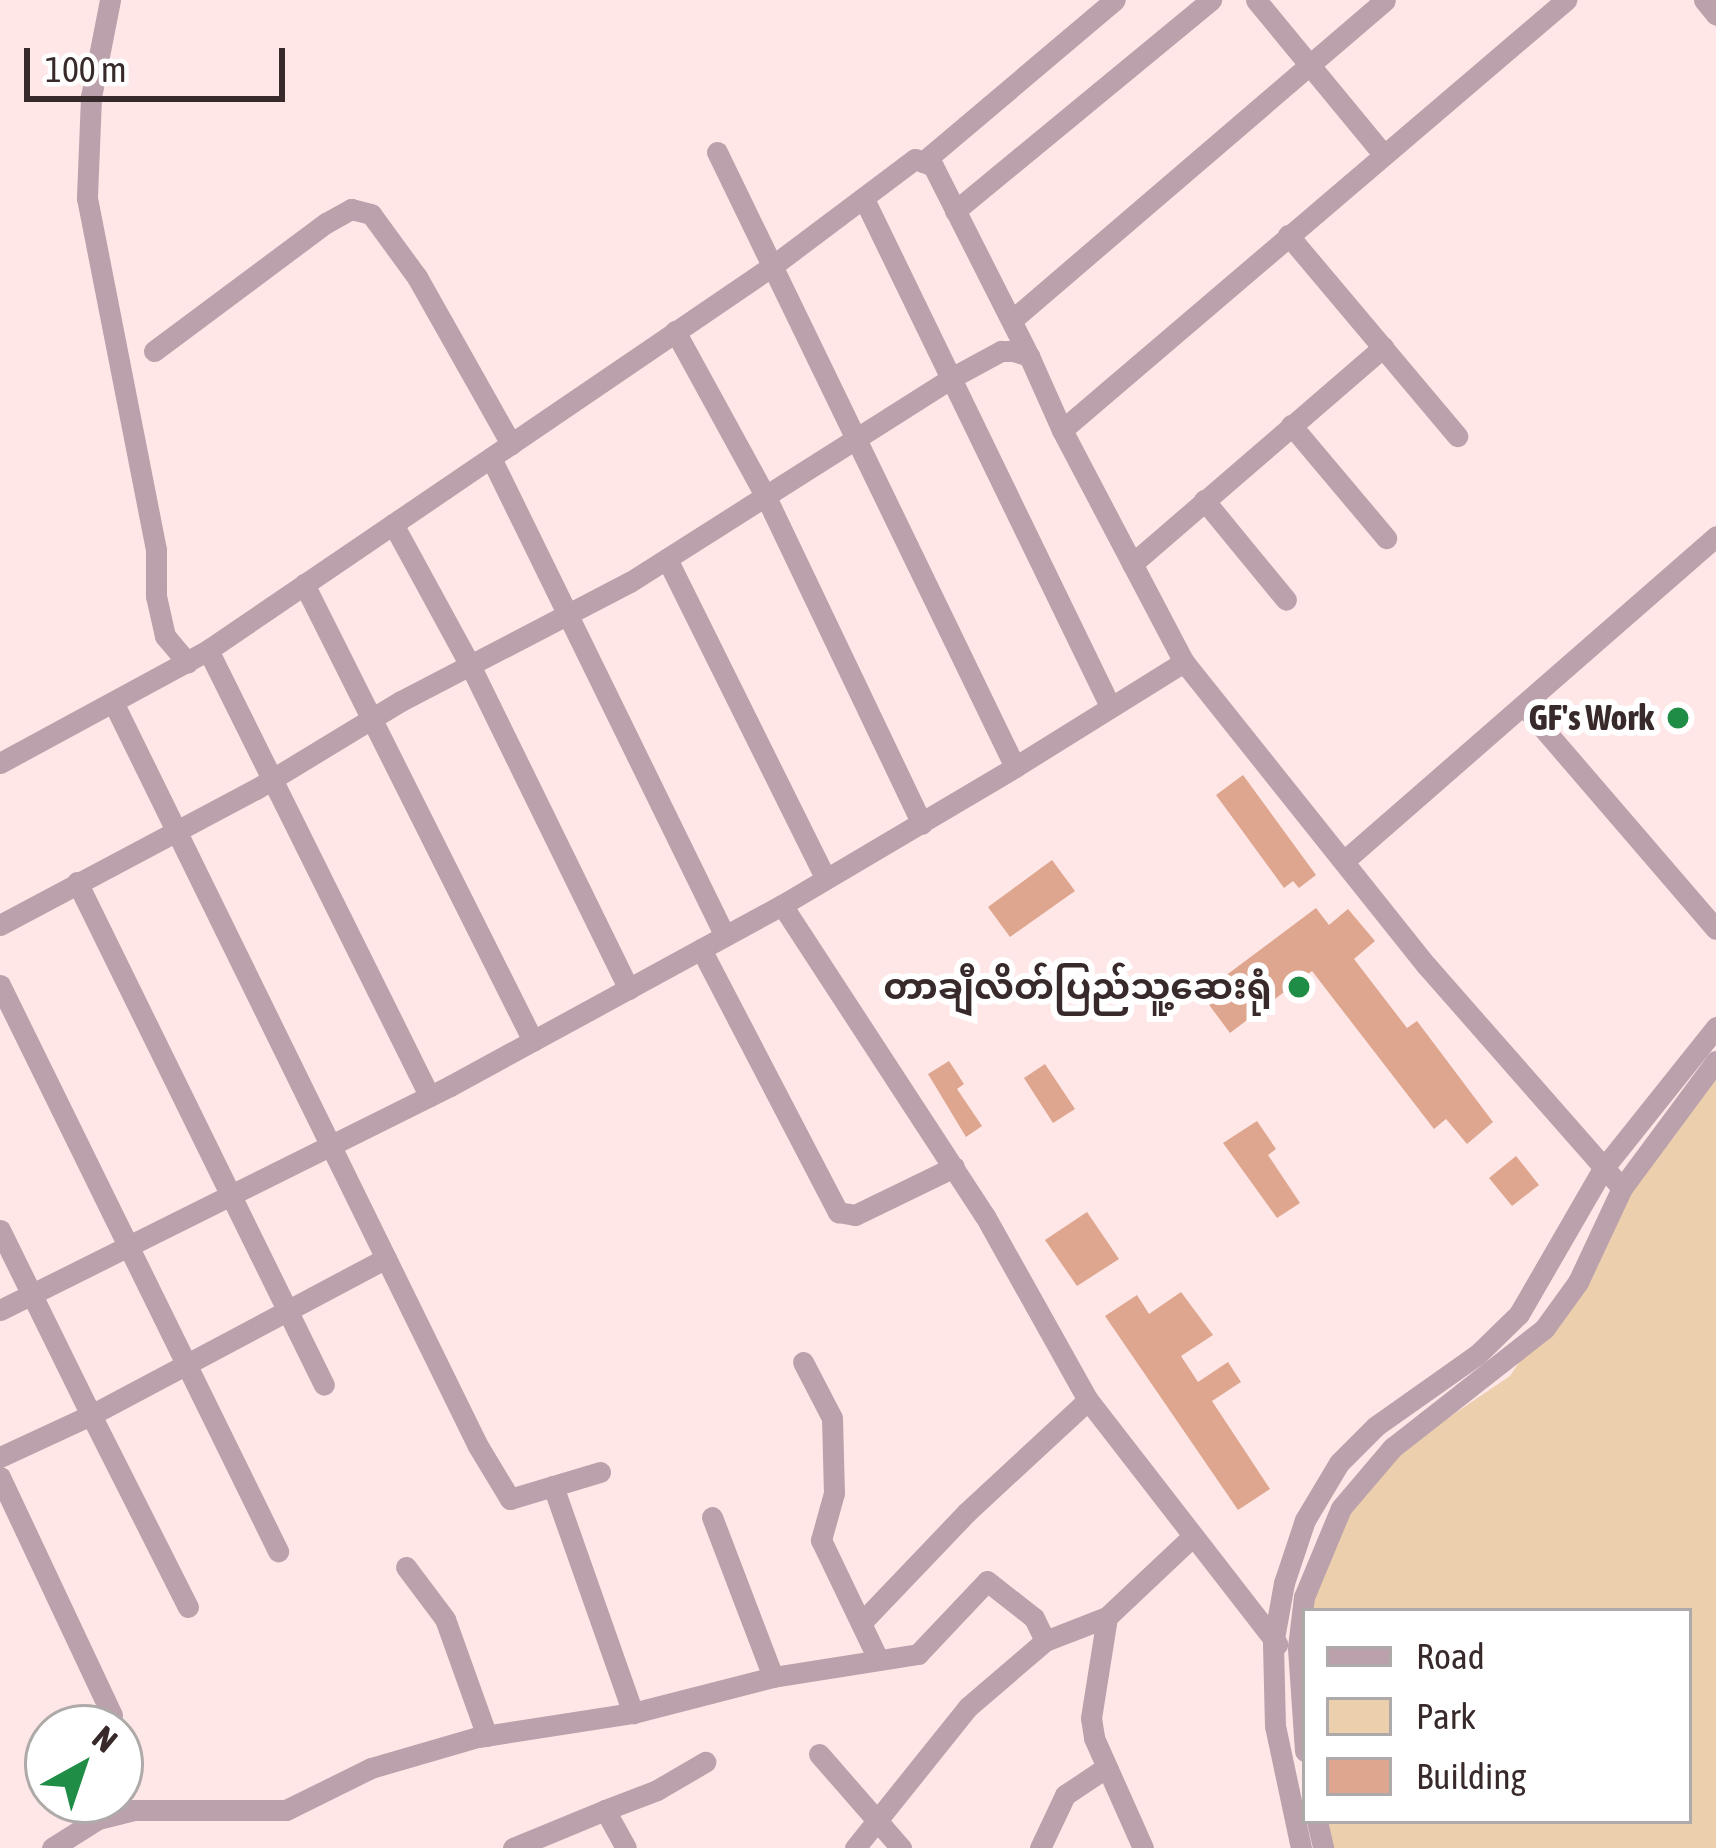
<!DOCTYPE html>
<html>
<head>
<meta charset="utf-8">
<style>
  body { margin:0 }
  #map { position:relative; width:1716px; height:1848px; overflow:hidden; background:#ffe7e7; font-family:"Asap Condensed","Noto Sans Myanmar",sans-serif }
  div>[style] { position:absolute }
  .green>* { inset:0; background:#eccfad }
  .building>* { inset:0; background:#dea68e }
  .minor>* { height:21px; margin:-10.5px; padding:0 10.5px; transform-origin:10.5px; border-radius:10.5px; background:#bba1ac }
  .dots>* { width:33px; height:33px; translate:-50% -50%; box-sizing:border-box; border:6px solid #fff; border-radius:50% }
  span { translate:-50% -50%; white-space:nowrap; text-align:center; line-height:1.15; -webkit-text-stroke:12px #fff; paint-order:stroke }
  .poi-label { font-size:36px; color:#382a2a; font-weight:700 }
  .right { translate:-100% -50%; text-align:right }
  .legend { position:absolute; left:1302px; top:1608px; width:390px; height:216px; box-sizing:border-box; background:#fff; border:3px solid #afaaaa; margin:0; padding:15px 21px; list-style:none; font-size:36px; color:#382a2a }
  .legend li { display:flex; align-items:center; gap:24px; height:60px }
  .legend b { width:60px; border:3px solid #afaaaa }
  .north { position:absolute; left:24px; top:1704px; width:120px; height:120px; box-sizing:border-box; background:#fff; border:3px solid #afaaaa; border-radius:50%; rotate:40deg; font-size:33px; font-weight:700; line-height:48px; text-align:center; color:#382a2a }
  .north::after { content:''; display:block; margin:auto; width:42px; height:54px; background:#1f8d45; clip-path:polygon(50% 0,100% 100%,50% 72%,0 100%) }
  .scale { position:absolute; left:24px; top:48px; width:261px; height:54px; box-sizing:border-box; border:6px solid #382a2a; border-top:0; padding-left:15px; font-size:36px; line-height:42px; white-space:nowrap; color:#382a2a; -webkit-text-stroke:9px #fff; paint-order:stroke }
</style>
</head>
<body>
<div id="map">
  <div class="green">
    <i style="clip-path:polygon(1716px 1067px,1716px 1848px,1323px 1848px,1317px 1821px,1689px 1821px,1689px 1611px,1305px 1611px,1302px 1622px,1329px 1525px,1374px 1468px,1510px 1376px,1564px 1295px,1608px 1214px)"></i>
  </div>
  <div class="building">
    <i style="clip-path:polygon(1243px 775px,1316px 875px,1299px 888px,1293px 881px,1284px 888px,1216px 795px)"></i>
    <i style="clip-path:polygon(1052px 860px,1075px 891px,1010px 937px,988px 907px)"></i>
    <i style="clip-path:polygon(1316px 908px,1329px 925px,1348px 909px,1375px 941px,1354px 959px,1407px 1028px,1417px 1021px,1493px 1122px,1467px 1144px,1446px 1119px,1434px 1129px,1312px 971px,1230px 1033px,1201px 994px)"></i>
    <i style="clip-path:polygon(949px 1061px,964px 1084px,957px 1089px,982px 1126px,966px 1137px,928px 1074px)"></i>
    <i style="clip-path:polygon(1045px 1064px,1075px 1109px,1053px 1123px,1024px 1078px)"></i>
    <i style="clip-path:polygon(1257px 1121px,1276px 1149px,1268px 1155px,1300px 1203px,1277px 1218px,1223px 1143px)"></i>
    <i style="clip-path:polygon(1516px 1156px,1539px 1185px,1512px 1206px,1489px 1178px)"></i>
    <i style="clip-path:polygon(1087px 1212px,1119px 1259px,1077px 1286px,1045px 1240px)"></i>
    <i style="clip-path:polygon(1181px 1292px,1213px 1335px,1181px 1356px,1198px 1382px,1228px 1362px,1241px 1382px,1212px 1401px,1270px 1489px,1238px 1510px,1105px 1316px,1137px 1295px,1149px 1314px)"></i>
  </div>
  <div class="minor">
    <i style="left:110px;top:0;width:99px;rotate:101.1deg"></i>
    <i style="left:91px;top:97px;width:101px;rotate:92.3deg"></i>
    <i style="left:87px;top:198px;width:358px;rotate:78.9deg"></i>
    <i style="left:156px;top:549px;width:47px;rotate:90deg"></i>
    <i style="left:156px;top:596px;width:41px;rotate:77.3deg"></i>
    <i style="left:165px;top:636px;width:35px;rotate:50deg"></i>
    <i style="left:1256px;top:0;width:198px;rotate:50.5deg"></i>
    <i style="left:1704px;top:0;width:19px;rotate:51deg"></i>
    <i style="left:717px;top:152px;width:683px;rotate:64.15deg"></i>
    <i style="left:1015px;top:767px;width:199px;rotate:-31.9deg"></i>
    <i style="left:923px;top:162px;width:251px;rotate:-40.2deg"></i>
    <i style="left:864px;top:199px;width:564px;rotate:64.12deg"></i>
    <i style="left:955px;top:211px;width:332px;rotate:-39.5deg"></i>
    <i style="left:1288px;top:235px;width:263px;rotate:49.9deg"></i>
    <i style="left:1012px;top:320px;width:491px;rotate:-40.6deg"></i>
    <i style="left:675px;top:331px;width:189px;rotate:61.3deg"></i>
    <i style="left:766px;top:497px;width:362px;rotate:64.5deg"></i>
    <i style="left:154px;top:351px;width:214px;rotate:-36.7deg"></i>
    <i style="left:326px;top:223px;width:29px;rotate:-29deg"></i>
    <i style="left:351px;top:209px;width:21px;rotate:14deg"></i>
    <i style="left:371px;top:214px;width:78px;rotate:53.9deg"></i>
    <i style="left:417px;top:277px;width:192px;rotate:60.6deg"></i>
    <i style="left:1291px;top:425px;width:148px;rotate:49.9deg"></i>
    <i style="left:1062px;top:430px;width:663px;rotate:-40.47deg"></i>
    <i style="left:491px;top:458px;width:532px;rotate:63.92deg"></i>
    <i style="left:1204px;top:500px;width:129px;rotate:50.6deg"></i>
    <i style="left:393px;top:524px;width:161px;rotate:61.4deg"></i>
    <i style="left:470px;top:665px;width:361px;rotate:63.9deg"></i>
    <i style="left:667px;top:559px;width:355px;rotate:63.6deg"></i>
    <i style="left:1132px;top:564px;width:332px;rotate:-40.8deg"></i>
    <i style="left:304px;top:584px;width:511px;rotate:63.38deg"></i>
    <i style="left:208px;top:650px;width:498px;rotate:63.6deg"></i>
    <i style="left:114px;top:704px;width:826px;rotate:63.87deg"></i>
    <i style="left:478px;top:1446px;width:62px;rotate:58.9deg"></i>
    <i style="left:510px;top:1499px;width:94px;rotate:-16.7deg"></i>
    <i style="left:1524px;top:706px;width:294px;rotate:49.3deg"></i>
    <i style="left:0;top:763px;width:237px;rotate:-28.5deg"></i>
    <i style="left:208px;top:650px;width:681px;rotate:-34.23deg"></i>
    <i style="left:771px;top:267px;width:180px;rotate:-36.9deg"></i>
    <i style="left:915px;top:159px;width:19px;rotate:21deg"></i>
    <i style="left:933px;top:166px;width:213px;rotate:63.2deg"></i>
    <i style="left:1344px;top:861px;width:494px;rotate:-41.1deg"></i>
    <i style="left:77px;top:882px;width:560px;rotate:63.85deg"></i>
    <i style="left:782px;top:905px;width:271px;rotate:-30.6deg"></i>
    <i style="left:0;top:925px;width:290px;rotate:-28deg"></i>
    <i style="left:256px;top:789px;width:170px;rotate:-31.3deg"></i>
    <i style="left:401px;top:701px;width:258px;rotate:-27.5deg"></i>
    <i style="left:630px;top:582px;width:383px;rotate:-32.4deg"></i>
    <i style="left:953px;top:377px;width:55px;rotate:-28.4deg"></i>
    <i style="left:1001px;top:351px;width:12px"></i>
    <i style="left:1013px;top:351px;width:17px;rotate:17deg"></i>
    <i style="left:1029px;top:356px;width:81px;rotate:66deg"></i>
    <i style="left:1062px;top:430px;width:262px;rotate:62.3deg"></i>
    <i style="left:1184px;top:662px;width:388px;rotate:51.4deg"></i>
    <i style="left:1426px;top:965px;width:297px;rotate:48.7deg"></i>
    <i style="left:701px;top:949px;width:297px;rotate:62.5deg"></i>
    <i style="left:838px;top:1212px;width:17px;rotate:10deg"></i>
    <i style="left:855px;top:1215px;width:110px;rotate:-25.9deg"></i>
    <i style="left:0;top:985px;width:631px;rotate:63.84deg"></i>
    <i style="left:0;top:1230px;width:206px;rotate:63.8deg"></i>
    <i style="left:91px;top:1415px;width:334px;rotate:-28deg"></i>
    <i style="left:0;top:1310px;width:503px;rotate:-26.46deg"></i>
    <i style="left:450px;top:1086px;width:378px;rotate:-28.6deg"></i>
    <i style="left:782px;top:905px;width:371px;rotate:56.9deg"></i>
    <i style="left:985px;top:1216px;width:211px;rotate:60.8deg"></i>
    <i style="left:803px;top:1362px;width:63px;rotate:62.6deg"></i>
    <i style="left:832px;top:1418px;width:75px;rotate:88.5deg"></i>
    <i style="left:834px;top:1493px;width:49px;rotate:105.5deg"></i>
    <i style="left:821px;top:1540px;width:130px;rotate:64.4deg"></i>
    <i style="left:0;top:1457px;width:100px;rotate:-24.8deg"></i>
    <i style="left:91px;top:1415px;width:215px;rotate:63.2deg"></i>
    <i style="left:0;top:1477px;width:263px;rotate:64.8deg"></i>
    <i style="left:553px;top:1486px;width:241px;rotate:70.6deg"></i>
    <i style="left:633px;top:1713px;width:145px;rotate:-14.4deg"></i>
    <i style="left:773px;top:1677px;width:147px;rotate:-9deg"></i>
    <i style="left:918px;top:1654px;width:100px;rotate:-46.6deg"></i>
    <i style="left:987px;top:1581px;width:60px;rotate:38.2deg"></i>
    <i style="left:1034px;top:1618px;width:25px;rotate:64deg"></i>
    <i style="left:712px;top:1517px;width:171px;rotate:69.1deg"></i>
    <i style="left:406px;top:1567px;width:65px;rotate:53.1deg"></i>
    <i style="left:445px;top:1619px;width:124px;rotate:70.3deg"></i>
    <i style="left:1107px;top:1617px;width:102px;rotate:99deg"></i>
    <i style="left:1091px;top:1718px;width:20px;rotate:81deg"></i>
    <i style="left:1094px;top:1738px;width:120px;rotate:66deg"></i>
    <i style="left:861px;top:1623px;width:152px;rotate:-46.3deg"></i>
    <i style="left:966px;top:1513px;width:166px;rotate:-42.8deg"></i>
    <i style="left:1088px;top:1400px;width:309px;rotate:52.2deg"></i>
    <i style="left:1305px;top:1751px;width:104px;rotate:-93.9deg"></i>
    <i style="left:1298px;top:1647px;width:50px;rotate:-83.2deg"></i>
    <i style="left:1304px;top:1597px;width:96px;rotate:-67.4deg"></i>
    <i style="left:1341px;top:1508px;width:79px;rotate:-49.6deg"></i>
    <i style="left:1392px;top:1448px;width:193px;rotate:-38.1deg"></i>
    <i style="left:1544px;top:1329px;width:58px;rotate:-54.1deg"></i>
    <i style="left:1578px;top:1282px;width:104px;rotate:-64.9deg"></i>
    <i style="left:1622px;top:1188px;width:158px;rotate:-53.5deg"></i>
    <i style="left:819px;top:1754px;width:125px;rotate:48.9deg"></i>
    <i style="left:605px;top:1810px;width:56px;rotate:-21deg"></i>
    <i style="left:657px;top:1790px;width:56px;rotate:-30.3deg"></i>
    <i style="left:1317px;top:1821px;width:28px;rotate:77deg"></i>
    <i style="left:52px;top:1848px;width:54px;rotate:-32.2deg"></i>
    <i style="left:98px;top:1819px;width:36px;rotate:-14deg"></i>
    <i style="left:133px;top:1810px;width:153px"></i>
    <i style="left:286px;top:1810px;width:95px;rotate:-26.3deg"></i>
    <i style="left:371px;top:1768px;width:111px;rotate:-16.2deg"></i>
    <i style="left:478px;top:1737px;width:157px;rotate:-8.8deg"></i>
    <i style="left:513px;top:1848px;width:100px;rotate:-22.4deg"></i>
    <i style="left:605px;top:1810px;width:43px;rotate:61.1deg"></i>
    <i style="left:855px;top:1848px;width:181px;rotate:-51.3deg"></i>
    <i style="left:968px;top:1707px;width:101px;rotate:-40.6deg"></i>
    <i style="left:1045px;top:1641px;width:66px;rotate:-21.2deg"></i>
    <i style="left:1107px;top:1617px;width:118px;rotate:-43.3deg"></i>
    <i style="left:1040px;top:1848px;width:59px;rotate:-64.7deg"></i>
    <i style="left:1065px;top:1795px;width:50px;rotate:-33.7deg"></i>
    <i style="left:1301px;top:1848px;width:125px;rotate:-102deg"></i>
    <i style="left:1275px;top:1726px;width:82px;rotate:-91.4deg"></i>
    <i style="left:1273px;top:1644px;width:62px;rotate:-79.8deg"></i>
    <i style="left:1284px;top:1583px;width:66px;rotate:-71.6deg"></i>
    <i style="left:1305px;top:1520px;width:66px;rotate:-59.2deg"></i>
    <i style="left:1339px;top:1463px;width:52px;rotate:-45deg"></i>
    <i style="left:1376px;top:1426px;width:125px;rotate:-35.2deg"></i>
    <i style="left:1478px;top:1354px;width:57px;rotate:-44.3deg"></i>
    <i style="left:1519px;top:1314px;width:166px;rotate:-60deg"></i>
    <i style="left:1602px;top:1170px;width:183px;rotate:-51.4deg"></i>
  </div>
  <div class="dots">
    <i style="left:1678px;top:718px;background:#1f8d45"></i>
    <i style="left:1299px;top:987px;background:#1f8d45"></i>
  </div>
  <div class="poi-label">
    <span class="right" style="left:1654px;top:718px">GF's Work</span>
    <span class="right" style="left:1272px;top:987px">တာချီလိတ်ပြည်သူ့ဆေးရုံ</span>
  </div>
  <ul class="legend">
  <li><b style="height:15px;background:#bba1ac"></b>Road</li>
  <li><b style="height:33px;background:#eccfad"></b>Park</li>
  <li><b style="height:33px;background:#dea68e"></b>Building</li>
  </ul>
  <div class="north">N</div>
  <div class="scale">100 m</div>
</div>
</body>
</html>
